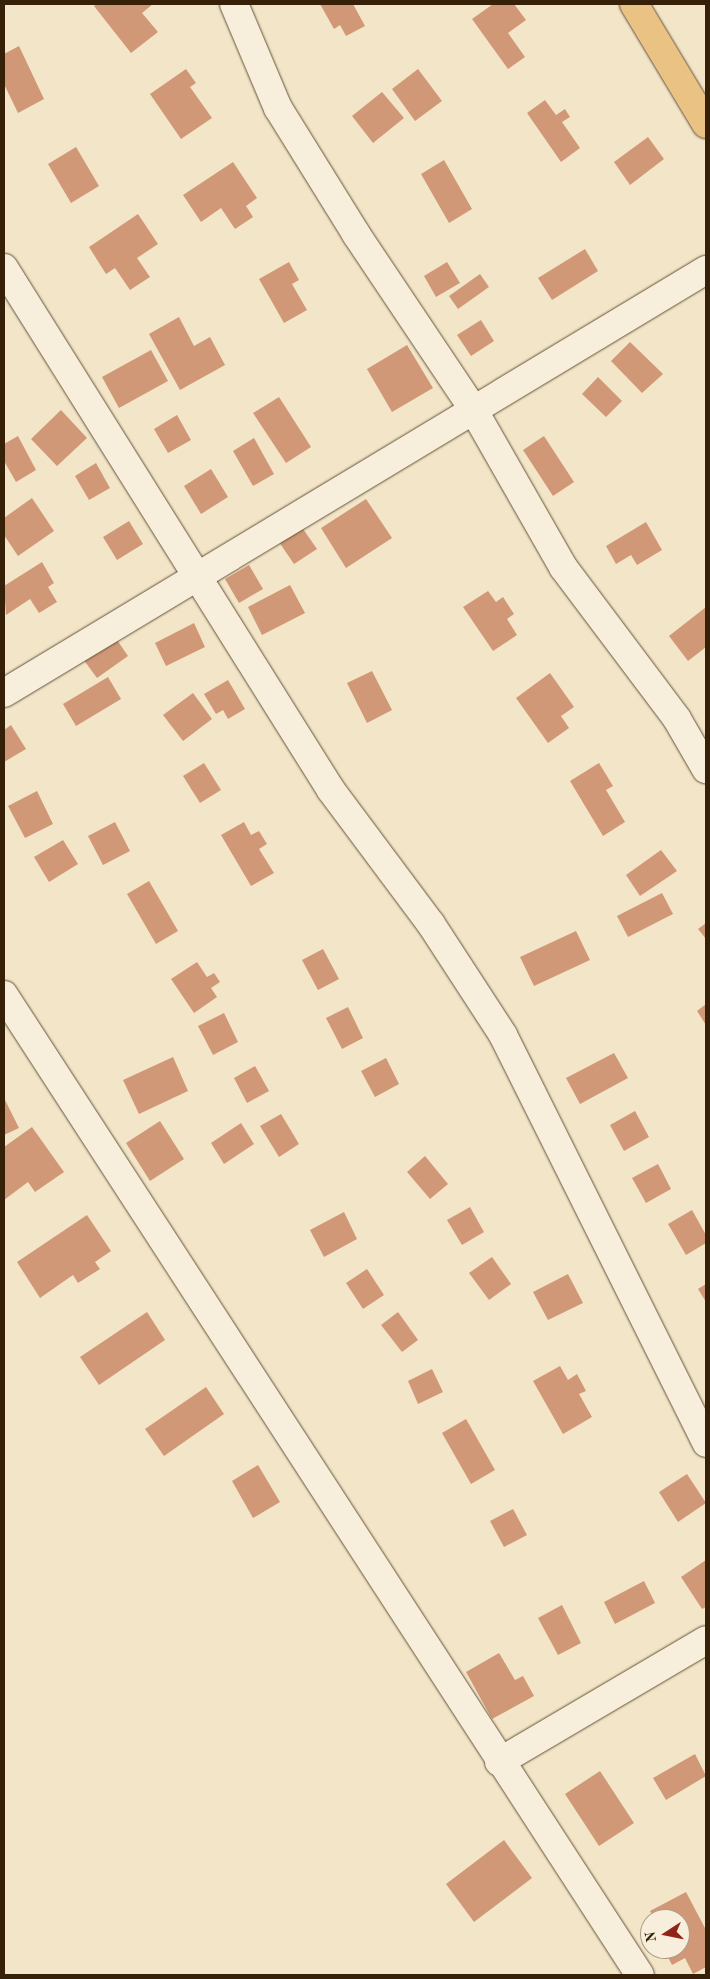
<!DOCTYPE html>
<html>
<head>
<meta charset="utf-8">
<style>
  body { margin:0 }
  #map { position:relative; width:710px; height:1979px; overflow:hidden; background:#f3e5c8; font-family:"Old Standard TT",serif }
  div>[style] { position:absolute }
  .building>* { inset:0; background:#d19877 }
  .roads { filter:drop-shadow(0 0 1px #655238) drop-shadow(0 0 1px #655238) }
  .minor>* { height:28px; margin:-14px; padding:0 14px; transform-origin:14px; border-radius:14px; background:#f7eedb }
  .major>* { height:28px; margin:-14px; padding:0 14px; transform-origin:14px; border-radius:14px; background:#eac284 }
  span { translate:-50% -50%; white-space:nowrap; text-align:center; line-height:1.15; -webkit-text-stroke:4.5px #f7eedb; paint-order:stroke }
  .frame { position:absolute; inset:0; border:5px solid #362108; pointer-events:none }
  .north { position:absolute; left:640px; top:1909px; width:50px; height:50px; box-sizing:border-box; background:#f7eedb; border:1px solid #aa9c87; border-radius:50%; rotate:259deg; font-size:14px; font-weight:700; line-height:20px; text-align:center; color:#362108 }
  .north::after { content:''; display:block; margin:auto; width:18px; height:22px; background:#8f2418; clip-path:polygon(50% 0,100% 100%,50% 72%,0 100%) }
</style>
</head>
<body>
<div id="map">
  <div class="building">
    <i style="clip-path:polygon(97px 4px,153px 4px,142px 13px,158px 32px,131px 53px,94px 6px)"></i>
    <i style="clip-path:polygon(320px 4px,353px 4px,365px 26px,346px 36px,340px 25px,334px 29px)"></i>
    <i style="clip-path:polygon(493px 4px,514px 4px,526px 20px,508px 33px,525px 57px,508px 69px,472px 19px)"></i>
    <i style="clip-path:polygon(19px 46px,44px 99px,18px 113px,4px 84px,4px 54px)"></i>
    <i style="clip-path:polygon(186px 69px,196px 83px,190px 87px,212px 118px,181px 139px,150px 94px)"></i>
    <i style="clip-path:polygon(418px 69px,442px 101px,415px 121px,392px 89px)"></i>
    <i style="clip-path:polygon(382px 92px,404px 118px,373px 143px,352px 116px)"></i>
    <i style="clip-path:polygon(545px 100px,556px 115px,565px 109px,570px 117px,562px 122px,580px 148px,561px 162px,527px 113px)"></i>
    <i style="clip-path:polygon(648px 137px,664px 159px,630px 185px,614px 162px)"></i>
    <i style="clip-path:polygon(76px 147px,99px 186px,71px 203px,48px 164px)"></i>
    <i style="clip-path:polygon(444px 160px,472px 209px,449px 223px,421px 174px)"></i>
    <i style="clip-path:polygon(233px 162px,257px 198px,246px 206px,253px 217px,235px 229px,221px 208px,201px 222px,183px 195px)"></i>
    <i style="clip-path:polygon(138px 214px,158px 244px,137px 258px,150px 277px,130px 290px,115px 268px,106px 274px,89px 247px)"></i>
    <i style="clip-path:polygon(585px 249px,598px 271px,552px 300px,538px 278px)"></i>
    <i style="clip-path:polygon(289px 262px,299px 280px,292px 284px,307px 310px,284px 323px,259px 279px)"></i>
    <i style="clip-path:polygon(447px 262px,460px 283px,436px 297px,424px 276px)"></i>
    <i style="clip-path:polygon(480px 274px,489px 287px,458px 309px,449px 296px)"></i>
    <i style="clip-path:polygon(179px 317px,194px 346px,210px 337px,225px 365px,180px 390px,149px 334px)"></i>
    <i style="clip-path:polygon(481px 320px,494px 341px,471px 356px,457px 335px)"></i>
    <i style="clip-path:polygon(630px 342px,663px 374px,642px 393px,611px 361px)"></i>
    <i style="clip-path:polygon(407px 345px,433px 388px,392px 412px,367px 369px)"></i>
    <i style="clip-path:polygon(151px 350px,168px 381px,119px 408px,102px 377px)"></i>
    <i style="clip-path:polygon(598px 377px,622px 401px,606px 417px,582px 394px)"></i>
    <i style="clip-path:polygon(279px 397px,311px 447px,286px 463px,253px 413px)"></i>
    <i style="clip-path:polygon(61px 410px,87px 438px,57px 466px,31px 439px)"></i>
    <i style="clip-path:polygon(177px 415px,191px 440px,168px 453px,154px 429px)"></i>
    <i style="clip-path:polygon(18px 436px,36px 470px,16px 482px,4px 461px,4px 444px)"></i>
    <i style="clip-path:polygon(544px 436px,574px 482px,553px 496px,523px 450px)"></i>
    <i style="clip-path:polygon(254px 438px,274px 474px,253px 486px,233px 451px)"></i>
    <i style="clip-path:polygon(96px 463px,110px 488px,89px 500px,75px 476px)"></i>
    <i style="clip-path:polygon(211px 469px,228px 497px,201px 514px,184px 486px)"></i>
    <i style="clip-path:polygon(32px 498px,54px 531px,18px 556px,4px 535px,4px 518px)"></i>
    <i style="clip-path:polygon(366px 499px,392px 538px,346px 568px,321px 528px)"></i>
    <i style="clip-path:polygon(129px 521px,143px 544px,117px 560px,103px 537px)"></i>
    <i style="clip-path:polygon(646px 522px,662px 550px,637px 565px,631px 555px,616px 564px,606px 546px)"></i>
    <i style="clip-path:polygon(301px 526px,317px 549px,294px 564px,279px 542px)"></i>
    <i style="clip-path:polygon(42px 562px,54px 583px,48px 587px,57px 602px,39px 613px,30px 599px,6px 615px,4px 586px)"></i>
    <i style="clip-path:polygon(249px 565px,263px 589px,239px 603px,225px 579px)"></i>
    <i style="clip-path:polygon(290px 585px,305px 613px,262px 635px,248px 607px)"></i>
    <i style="clip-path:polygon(488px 591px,496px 602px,503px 597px,514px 614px,507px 619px,517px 635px,493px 651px,463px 607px)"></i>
    <i style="clip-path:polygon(706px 607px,706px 647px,688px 661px,669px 636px)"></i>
    <i style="clip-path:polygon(194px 623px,205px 647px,166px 666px,155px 643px)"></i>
    <i style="clip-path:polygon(115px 637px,128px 656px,97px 678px,83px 659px)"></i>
    <i style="clip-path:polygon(372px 671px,392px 710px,367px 723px,347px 683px)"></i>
    <i style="clip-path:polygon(550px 673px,574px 707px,561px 716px,569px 728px,548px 743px,516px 698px)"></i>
    <i style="clip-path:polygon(108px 677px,121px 699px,76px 726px,63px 704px)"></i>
    <i style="clip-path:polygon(228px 680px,245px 709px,228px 719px,223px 710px,216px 714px,204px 694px)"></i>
    <i style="clip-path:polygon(193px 693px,212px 719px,183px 741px,163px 715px)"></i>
    <i style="clip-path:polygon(11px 725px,26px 749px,4px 762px,4px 730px)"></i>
    <i style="clip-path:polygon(204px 763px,221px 790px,200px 803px,183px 776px)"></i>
    <i style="clip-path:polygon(599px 763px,613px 786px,606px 790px,625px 822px,603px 836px,570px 781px)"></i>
    <i style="clip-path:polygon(37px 791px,53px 824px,25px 838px,8px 806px)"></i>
    <i style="clip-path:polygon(115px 822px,130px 851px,103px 865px,88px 836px)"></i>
    <i style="clip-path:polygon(244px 822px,251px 835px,259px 831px,267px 844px,259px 849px,274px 873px,251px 886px,221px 835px)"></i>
    <i style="clip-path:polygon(63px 840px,78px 864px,49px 882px,34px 857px)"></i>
    <i style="clip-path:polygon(661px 850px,677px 871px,640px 896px,626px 875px)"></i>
    <i style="clip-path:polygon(149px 881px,178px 931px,156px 944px,127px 894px)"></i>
    <i style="clip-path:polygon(662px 893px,673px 914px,628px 937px,617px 916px)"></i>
    <i style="clip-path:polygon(706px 923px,706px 939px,698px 929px)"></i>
    <i style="clip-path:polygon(576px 931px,590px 960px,534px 986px,520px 957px)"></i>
    <i style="clip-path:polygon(323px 949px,339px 979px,318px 990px,302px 960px)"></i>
    <i style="clip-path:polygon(197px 962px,207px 977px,214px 973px,220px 982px,211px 988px,217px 997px,194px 1013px,171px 979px)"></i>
    <i style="clip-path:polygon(706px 1004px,706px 1025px,697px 1011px)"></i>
    <i style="clip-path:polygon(348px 1007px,363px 1038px,342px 1049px,326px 1018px)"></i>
    <i style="clip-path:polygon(224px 1013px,238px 1042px,213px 1055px,198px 1026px)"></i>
    <i style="clip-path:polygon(614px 1053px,628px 1078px,580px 1104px,566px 1078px)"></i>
    <i style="clip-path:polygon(173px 1057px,188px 1091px,139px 1114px,123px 1080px)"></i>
    <i style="clip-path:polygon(386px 1058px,399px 1084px,375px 1097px,361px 1071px)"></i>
    <i style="clip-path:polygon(255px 1066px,269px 1091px,247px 1103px,234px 1078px)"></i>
    <i style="clip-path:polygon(4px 1098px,19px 1128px,4px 1135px)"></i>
    <i style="clip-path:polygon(635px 1111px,649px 1137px,624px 1151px,610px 1125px)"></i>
    <i style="clip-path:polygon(281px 1114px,299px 1144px,279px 1157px,260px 1126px)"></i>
    <i style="clip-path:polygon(160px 1121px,184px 1159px,150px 1181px,126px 1143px)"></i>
    <i style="clip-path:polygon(241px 1123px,254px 1144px,224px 1164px,211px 1143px)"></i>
    <i style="clip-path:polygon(32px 1127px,64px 1172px,35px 1192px,28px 1182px,4px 1200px,4px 1147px)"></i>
    <i style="clip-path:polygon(425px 1156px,448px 1184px,430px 1199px,407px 1172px)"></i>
    <i style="clip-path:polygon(658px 1164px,671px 1189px,646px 1203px,632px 1178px)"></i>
    <i style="clip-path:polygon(470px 1207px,484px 1232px,462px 1245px,447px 1220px)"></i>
    <i style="clip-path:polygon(692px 1210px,706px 1235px,706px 1243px,686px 1255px,668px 1224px)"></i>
    <i style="clip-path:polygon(344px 1212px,357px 1239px,324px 1257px,310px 1230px)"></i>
    <i style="clip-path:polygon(87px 1215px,111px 1251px,95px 1262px,100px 1269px,78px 1283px,73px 1275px,40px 1298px,17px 1262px)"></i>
    <i style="clip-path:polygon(492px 1257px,511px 1284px,489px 1300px,469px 1273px)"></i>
    <i style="clip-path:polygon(367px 1269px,384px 1295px,363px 1309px,346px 1283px)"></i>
    <i style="clip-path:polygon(568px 1274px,583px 1303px,548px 1320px,533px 1292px)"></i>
    <i style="clip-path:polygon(706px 1284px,706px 1302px,698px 1289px)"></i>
    <i style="clip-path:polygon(147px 1312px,165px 1340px,99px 1385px,80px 1357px)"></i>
    <i style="clip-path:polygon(398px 1312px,418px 1340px,402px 1352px,381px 1325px)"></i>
    <i style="clip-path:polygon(560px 1366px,568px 1380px,577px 1374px,586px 1391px,579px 1394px,592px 1417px,563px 1434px,533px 1381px)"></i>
    <i style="clip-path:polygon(432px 1369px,443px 1392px,418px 1404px,408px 1381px)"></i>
    <i style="clip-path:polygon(206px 1387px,224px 1414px,164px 1456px,145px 1429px)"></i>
    <i style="clip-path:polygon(466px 1419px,495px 1470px,471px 1484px,442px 1433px)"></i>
    <i style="clip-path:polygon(258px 1465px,280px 1502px,253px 1518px,232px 1481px)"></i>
    <i style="clip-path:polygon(687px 1474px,706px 1503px,678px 1522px,659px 1492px)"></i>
    <i style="clip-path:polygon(513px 1509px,527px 1535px,504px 1547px,490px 1521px)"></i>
    <i style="clip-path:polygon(706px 1560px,706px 1607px,702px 1609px,681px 1577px)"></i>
    <i style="clip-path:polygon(644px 1581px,655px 1603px,615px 1624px,604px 1602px)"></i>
    <i style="clip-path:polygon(562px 1605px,581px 1643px,558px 1655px,538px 1618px)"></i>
    <i style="clip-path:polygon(499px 1653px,515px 1680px,523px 1676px,534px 1696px,492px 1719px,466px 1672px)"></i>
    <i style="clip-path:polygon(695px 1754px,706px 1776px,666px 1800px,653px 1778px)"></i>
    <i style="clip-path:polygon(600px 1771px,634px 1823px,599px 1846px,565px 1794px)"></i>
    <i style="clip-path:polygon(504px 1840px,532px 1878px,474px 1922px,446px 1884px)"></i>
    <i style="clip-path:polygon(686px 1892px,706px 1930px,706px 1967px,693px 1974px,685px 1958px,672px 1965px,664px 1949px,680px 1949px,680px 1919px,655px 1919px,650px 1911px)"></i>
  </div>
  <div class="roads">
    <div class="minor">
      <i style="left:234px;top:4px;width:113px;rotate:67.1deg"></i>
      <i style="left:278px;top:108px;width:148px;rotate:58.2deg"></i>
      <i style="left:356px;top:234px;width:211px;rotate:56.2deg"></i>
      <i style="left:473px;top:409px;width:182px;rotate:60.3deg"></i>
      <i style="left:563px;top:567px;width:190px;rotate:53.1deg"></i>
      <i style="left:677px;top:719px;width:58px;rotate:59.9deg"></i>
      <i style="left:4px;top:268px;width:616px;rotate:57.94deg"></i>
      <i style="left:331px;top:790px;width:167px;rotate:53.3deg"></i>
      <i style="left:431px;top:924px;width:132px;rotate:57deg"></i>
      <i style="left:503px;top:1035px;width:456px;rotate:63.5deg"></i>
      <i style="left:4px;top:693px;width:820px;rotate:-31.07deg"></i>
      <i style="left:4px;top:995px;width:1168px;rotate:57.02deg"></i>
      <i style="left:499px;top:1762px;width:240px;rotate:-30.5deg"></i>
    </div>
    <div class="major">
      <i style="left:634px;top:4px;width:140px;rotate:59deg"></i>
    </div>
  </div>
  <div class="frame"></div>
  <div class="north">N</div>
</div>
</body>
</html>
